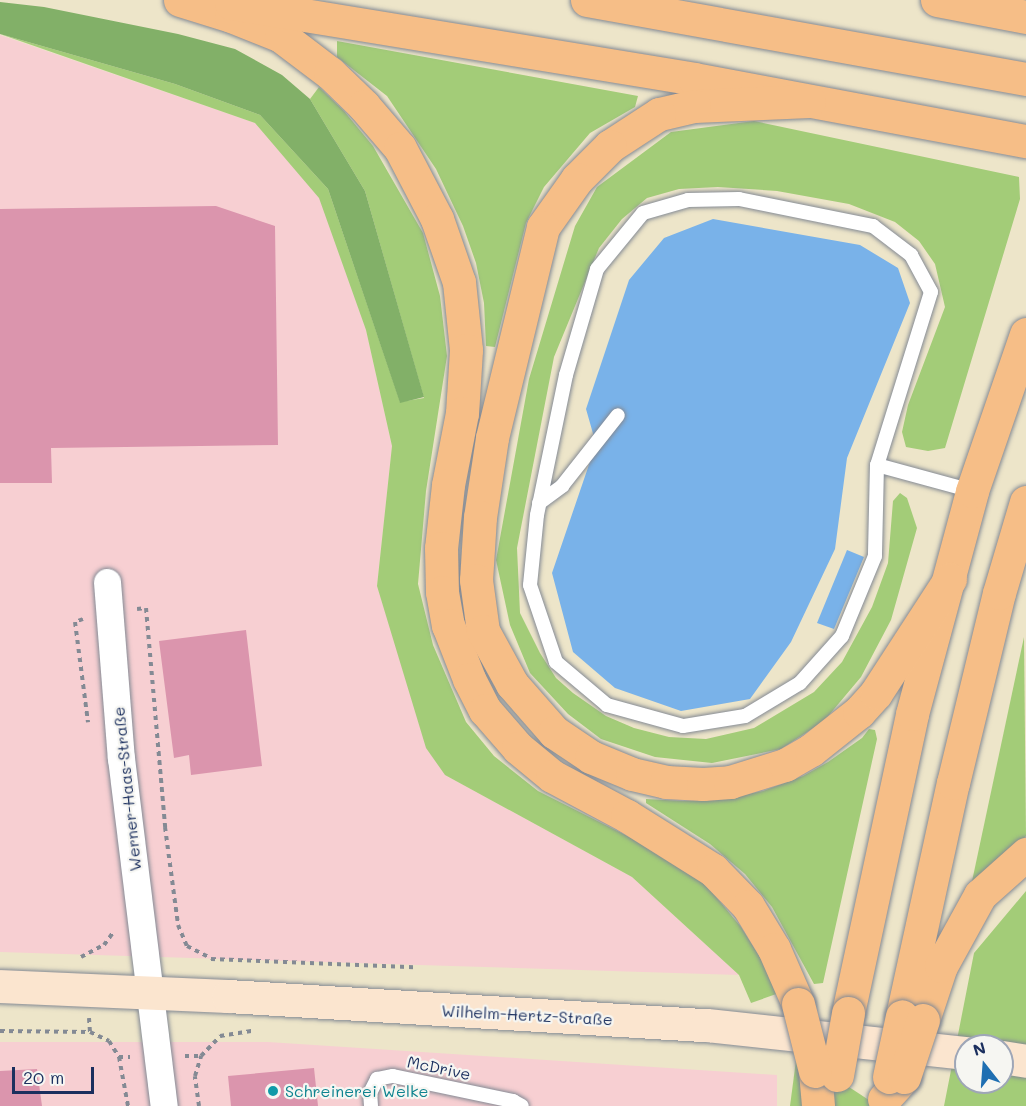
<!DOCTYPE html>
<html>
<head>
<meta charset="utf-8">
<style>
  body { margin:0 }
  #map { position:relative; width:1026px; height:1106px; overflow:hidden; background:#ede5c9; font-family:Mali,sans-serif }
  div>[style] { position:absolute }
  .built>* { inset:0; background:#f7cfd2 }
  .green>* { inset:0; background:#a3cc78 }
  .forest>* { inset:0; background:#82b068 }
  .water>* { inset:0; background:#79b2e9 }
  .building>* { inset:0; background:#db95ad }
  .path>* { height:4px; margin-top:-2px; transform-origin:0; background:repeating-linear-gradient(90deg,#848a94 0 4.5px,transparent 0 9px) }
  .roads { filter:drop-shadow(0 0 2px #848a94) drop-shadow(0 0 2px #848a94) }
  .service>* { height:14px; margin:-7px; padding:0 7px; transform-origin:7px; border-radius:7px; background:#fff }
  .minor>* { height:27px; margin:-13.5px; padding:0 13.5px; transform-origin:13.5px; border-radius:13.5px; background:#fff }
  .secondary>* { height:33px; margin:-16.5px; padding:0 16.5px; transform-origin:16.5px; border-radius:16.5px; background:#fbe5cf }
  .trunk>* { height:33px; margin:-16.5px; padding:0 16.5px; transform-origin:16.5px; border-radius:16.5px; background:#f6be87 }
  .motorway>* { height:33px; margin:-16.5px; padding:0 16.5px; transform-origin:16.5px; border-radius:16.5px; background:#f6be87 }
  .bridges { filter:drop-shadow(0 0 2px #848a94) drop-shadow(0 0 2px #848a94) }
  .trunk-bridge>* { height:33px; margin:-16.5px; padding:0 16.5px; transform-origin:16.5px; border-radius:16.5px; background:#f6be87 }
  .motorway-bridge>* { height:33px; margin:-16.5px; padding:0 16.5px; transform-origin:16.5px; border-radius:16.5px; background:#f6be87 }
  .dots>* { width:16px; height:16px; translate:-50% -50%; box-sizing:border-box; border:3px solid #f6f6f2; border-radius:50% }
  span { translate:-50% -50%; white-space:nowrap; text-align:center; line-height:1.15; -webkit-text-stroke:4.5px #f6f6f2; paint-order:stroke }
  .street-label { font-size:16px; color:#1b2f5e }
  .culture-label { font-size:16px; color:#0d838f }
  .left { translate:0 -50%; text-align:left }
  .north { position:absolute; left:954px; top:1034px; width:60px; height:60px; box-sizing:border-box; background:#f6f6f2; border:2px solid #9ea6b7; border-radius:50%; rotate:343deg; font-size:16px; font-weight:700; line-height:24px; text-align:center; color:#1b2f5e }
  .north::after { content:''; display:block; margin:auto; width:21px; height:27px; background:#1f6fb2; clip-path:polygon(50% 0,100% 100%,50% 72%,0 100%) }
  .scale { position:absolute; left:12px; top:1067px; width:82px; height:27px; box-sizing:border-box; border:3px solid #1b2f5e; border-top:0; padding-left:8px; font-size:18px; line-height:21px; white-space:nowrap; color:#1b2f5e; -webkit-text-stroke:4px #f6f6f2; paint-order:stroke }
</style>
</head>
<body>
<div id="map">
  <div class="built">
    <i style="clip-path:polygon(0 35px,255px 123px,320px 198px,366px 330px,392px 446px,377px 586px,445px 775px,632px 877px,739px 975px,0 952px)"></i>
    <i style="clip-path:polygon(0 1042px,268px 1042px,777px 1075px,777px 1106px,0 1106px)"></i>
  </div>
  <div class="green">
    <i style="clip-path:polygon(0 34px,175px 84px,260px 115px,328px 189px,400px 402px,424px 398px,365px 191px,310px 99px,319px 87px,344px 111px,373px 146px,423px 233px,440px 296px,447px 356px,426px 491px,418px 584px,433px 645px,466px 722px,494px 756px,538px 791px,665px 855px,707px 886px,741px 927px,782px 992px,751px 1003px,739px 975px,632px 877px,445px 775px,426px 748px,377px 586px,392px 446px,366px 330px,319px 198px,255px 123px)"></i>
    <i style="clip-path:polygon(337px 41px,638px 96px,635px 107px,590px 133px,544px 187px,526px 223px,495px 347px,486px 346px,484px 303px,476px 263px,463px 226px,436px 169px,387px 96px,337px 57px)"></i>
    <i style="clip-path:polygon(754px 121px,1019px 177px,1020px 199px,945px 448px,928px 451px,906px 447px,902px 432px,908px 405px,945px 307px,935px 264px,919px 241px,895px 222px,849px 204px,777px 191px,718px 187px,679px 189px,647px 198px,622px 219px,599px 248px,554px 357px,517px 548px,520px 613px,540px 653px,556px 678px,573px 693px,606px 716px,634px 728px,669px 737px,706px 739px,754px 728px,814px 692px,842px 662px,872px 607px,888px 563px,893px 501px,900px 493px,907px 498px,917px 528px,891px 620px,861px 677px,824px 721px,781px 749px,712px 763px,655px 757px,601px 739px,568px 714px,530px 673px,510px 625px,496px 560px,529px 379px,575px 226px,597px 187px,671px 132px)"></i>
    <i style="clip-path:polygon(1024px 637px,1026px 836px,986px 879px,971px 886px)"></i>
    <i style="clip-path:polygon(869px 729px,875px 730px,877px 739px,823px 983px,814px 984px,772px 907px,745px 874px,710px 844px,646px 803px,646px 799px,683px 801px,724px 799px,763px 791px,803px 776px,828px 762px,862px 738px)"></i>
    <i style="clip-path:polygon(evenodd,1026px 891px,1026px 1106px,944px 1106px,974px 953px,1026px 891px,966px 1046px,1002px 1046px,1002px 1082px,966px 1082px,966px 1046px)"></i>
    <i style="clip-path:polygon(797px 1053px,878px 1106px,790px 1106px)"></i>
  </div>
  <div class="forest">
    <i style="clip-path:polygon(0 2px,44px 7px,178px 34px,235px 49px,282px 75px,310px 99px,365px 191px,424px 397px,400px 403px,328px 189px,260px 115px,175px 84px,0 34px)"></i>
  </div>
  <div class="water">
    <i style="clip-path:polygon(713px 219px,860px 245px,898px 268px,910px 303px,847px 458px,835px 549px,791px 642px,750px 699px,681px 711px,615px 688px,573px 652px,552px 573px,596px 444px,586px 409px,629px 280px,664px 238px)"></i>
    <i style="clip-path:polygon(847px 550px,864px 557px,834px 629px,817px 623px)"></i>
  </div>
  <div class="building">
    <i style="clip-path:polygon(216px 206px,275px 226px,278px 445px,51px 448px,52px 483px,0 483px,0 209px)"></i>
    <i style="clip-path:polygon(246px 630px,262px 766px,191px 775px,189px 755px,174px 758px,159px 641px)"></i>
    <i style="clip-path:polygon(314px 1068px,318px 1106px,231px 1106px,228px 1076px)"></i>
    <i style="clip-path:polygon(37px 1069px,42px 1106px,0 1106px,0 1071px)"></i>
  </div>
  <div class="path">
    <i style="left:137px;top:609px;width:9px;rotate:-6deg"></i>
    <i style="left:146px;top:608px;width:220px;rotate:85deg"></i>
    <i style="left:165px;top:827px;width:99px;rotate:82.4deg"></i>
    <i style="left:178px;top:925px;width:23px;rotate:67deg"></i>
    <i style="left:187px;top:946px;width:27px;rotate:27deg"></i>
    <i style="left:83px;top:619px;width:9px;rotate:159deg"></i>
    <i style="left:75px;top:622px;width:101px;rotate:82.6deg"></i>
    <i style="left:81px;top:957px;width:26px;rotate:-28deg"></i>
    <i style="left:104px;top:945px;width:17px;rotate:-54deg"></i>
    <i style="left:211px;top:959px;width:203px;rotate:2.3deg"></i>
    <i style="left:89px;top:1018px;width:14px;rotate:86deg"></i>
    <i style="left:0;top:1031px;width:90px;rotate:0.6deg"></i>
    <i style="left:90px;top:1032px;width:21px;rotate:25deg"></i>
    <i style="left:109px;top:1041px;width:19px;rotate:58deg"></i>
    <i style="left:119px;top:1057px;width:11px"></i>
    <i style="left:185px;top:1056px;width:16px"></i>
    <i style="left:201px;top:1056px;width:28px;rotate:-46deg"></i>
    <i style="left:220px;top:1036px;width:33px;rotate:-9deg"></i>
    <i style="left:119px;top:1057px;width:50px;rotate:79.6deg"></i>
    <i style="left:199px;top:1106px;width:30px;rotate:-98deg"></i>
    <i style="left:195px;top:1076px;width:21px;rotate:-73deg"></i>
  </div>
  <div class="roads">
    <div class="service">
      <i style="left:739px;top:199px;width:137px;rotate:11.4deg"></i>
      <i style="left:873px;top:226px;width:48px;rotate:37.3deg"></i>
      <i style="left:911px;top:255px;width:42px;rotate:61.6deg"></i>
      <i style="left:931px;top:292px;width:181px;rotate:107.3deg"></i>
      <i style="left:877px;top:465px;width:91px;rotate:91.3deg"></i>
      <i style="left:875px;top:556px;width:87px;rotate:112.4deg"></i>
      <i style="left:842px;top:636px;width:63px;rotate:131.8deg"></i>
      <i style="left:800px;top:683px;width:64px;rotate:149deg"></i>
      <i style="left:745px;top:716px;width:63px;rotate:170.8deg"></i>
      <i style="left:683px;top:726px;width:79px;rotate:-164.6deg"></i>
      <i style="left:607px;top:705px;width:67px;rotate:-139.9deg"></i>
      <i style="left:556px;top:662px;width:81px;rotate:-108.7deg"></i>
      <i style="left:530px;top:585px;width:70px;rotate:-84.3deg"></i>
      <i style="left:537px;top:515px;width:143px;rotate:-78.3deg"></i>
      <i style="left:566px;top:375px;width:110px;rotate:-73.7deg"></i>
      <i style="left:597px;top:269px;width:72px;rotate:-50.6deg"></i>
      <i style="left:643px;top:213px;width:47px;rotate:-16.1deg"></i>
      <i style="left:688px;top:200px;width:51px;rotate:-1.1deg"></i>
      <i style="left:877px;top:465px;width:98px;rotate:15.3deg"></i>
      <i style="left:539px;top:503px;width:29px;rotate:-36deg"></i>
      <i style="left:562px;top:486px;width:90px;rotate:-51.7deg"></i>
      <i style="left:371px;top:1106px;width:13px;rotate:-94deg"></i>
      <i style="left:370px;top:1093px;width:16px;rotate:-63deg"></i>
      <i style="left:377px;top:1079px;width:16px;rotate:-11deg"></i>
      <i style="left:393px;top:1076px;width:123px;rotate:11.8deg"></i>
      <i style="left:513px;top:1101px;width:10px;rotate:29deg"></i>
    </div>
    <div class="minor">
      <i style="left:107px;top:582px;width:177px;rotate:85.5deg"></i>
      <i style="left:121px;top:758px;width:351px;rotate:83deg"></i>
    </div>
    <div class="secondary">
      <i style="left:0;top:986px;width:228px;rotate:2.5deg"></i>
      <i style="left:228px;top:996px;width:480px;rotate:3.5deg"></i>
      <i style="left:707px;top:1025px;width:261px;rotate:6.2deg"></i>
      <i style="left:1002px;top:1057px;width:24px;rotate:9deg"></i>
    </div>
    <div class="trunk">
      <i style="left:848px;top:1013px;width:306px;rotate:-77.9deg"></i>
      <i style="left:912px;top:714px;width:231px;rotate:-74.9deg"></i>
      <i style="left:972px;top:491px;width:166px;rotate:-71deg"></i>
      <i style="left:902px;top:1016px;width:239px;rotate:-77.7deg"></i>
      <i style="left:953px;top:783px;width:195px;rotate:-76.4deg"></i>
      <i style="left:999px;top:593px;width:95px;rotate:-73.5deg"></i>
    </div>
    <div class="motorway">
      <i style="left:180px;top:0;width:53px;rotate:17.4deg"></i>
      <i style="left:231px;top:16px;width:54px;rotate:21.8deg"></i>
      <i style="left:281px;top:36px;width:61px;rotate:37.1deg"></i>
      <i style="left:330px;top:73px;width:47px;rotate:44.1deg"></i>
      <i style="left:364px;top:106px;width:55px;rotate:49.4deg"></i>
      <i style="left:400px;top:148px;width:80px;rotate:62.5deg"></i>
      <i style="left:437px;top:219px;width:67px;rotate:70.8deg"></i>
      <i style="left:459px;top:282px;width:68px;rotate:84.1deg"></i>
      <i style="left:466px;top:350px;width:63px;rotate:93.6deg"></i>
      <i style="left:462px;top:413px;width:73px;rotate:101deg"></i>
      <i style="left:448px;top:485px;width:63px;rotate:96.3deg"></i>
      <i style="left:441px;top:548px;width:44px;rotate:88.7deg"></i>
      <i style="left:442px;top:592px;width:34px;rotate:80deg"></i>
      <i style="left:448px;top:625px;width:58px;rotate:68.7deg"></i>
      <i style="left:469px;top:679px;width:35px;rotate:63deg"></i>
      <i style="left:485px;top:710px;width:50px;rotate:49deg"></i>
      <i style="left:518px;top:748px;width:44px;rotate:39.5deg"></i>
      <i style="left:552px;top:776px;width:85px;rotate:28.1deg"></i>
      <i style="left:627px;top:816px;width:102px;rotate:32.1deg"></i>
      <i style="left:713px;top:870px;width:50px;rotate:45.8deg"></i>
      <i style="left:748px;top:906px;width:50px;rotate:58.8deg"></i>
      <i style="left:774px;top:949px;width:60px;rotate:66.4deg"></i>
      <i style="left:587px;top:0;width:446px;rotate:10.2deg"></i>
      <i style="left:937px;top:0;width:91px;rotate:10.8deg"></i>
      <i style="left:231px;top:3px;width:469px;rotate:9.3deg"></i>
      <i style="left:694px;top:79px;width:338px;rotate:10.6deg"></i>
      <i style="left:809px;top:101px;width:115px;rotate:177.5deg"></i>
      <i style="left:694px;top:106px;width:36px;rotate:167deg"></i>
      <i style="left:659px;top:114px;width:59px;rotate:146.9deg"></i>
      <i style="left:610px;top:146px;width:47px;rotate:135deg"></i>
      <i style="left:577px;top:179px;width:59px;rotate:125.3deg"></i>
      <i style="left:543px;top:227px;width:217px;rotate:103.6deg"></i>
      <i style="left:492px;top:438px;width:80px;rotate:98.6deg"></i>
      <i style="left:480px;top:517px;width:63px;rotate:93.6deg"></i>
      <i style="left:476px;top:580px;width:51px;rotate:82.2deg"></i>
      <i style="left:483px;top:631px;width:60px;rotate:61.3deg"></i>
      <i style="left:512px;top:684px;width:64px;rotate:48.8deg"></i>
      <i style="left:554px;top:732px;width:45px;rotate:34deg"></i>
      <i style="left:591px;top:757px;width:44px;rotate:22.5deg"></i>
      <i style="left:632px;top:774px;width:35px;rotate:13deg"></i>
      <i style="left:666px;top:782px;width:37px;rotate:3deg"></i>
      <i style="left:703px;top:784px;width:27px;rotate:-4deg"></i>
      <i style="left:730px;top:782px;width:58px;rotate:-17.2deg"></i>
      <i style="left:785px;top:765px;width:30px;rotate:-30deg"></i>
      <i style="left:811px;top:750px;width:61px;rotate:-38.4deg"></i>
      <i style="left:859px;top:712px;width:25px;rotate:-48deg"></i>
      <i style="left:876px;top:693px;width:136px;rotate:-57deg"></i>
      <i style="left:923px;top:1020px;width:57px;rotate:-71.6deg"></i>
      <i style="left:941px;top:966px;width:81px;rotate:-61.2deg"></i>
      <i style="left:980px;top:895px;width:62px;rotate:-41.7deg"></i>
      <i style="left:815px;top:1071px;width:35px;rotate:85deg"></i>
      <i style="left:884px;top:1099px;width:30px;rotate:-48deg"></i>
    </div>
  </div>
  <div class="bridges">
    <div class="trunk-bridge">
      <i style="left:837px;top:1075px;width:63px;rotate:-79.9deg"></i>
      <i style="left:889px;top:1077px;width:62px;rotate:-78deg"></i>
    </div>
    <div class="motorway-bridge">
      <i style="left:798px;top:1004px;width:69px;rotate:75.8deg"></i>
      <i style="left:904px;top:1077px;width:60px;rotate:-71.6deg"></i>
    </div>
  </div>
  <div class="dots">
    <i style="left:273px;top:1091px;background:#0f9aa8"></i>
  </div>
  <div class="street-label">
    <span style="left:127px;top:789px;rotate:-96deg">Werner-Haas-Straße</span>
    <span style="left:527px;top:1015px;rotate:3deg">Wilhelm-Hertz-Straße</span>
    <span style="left:439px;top:1068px;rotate:12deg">McDrive</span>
  </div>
  <div class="culture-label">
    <span class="left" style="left:285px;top:1091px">Schreinerei Welke</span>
  </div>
  <div class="north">N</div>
  <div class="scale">20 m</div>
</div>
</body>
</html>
